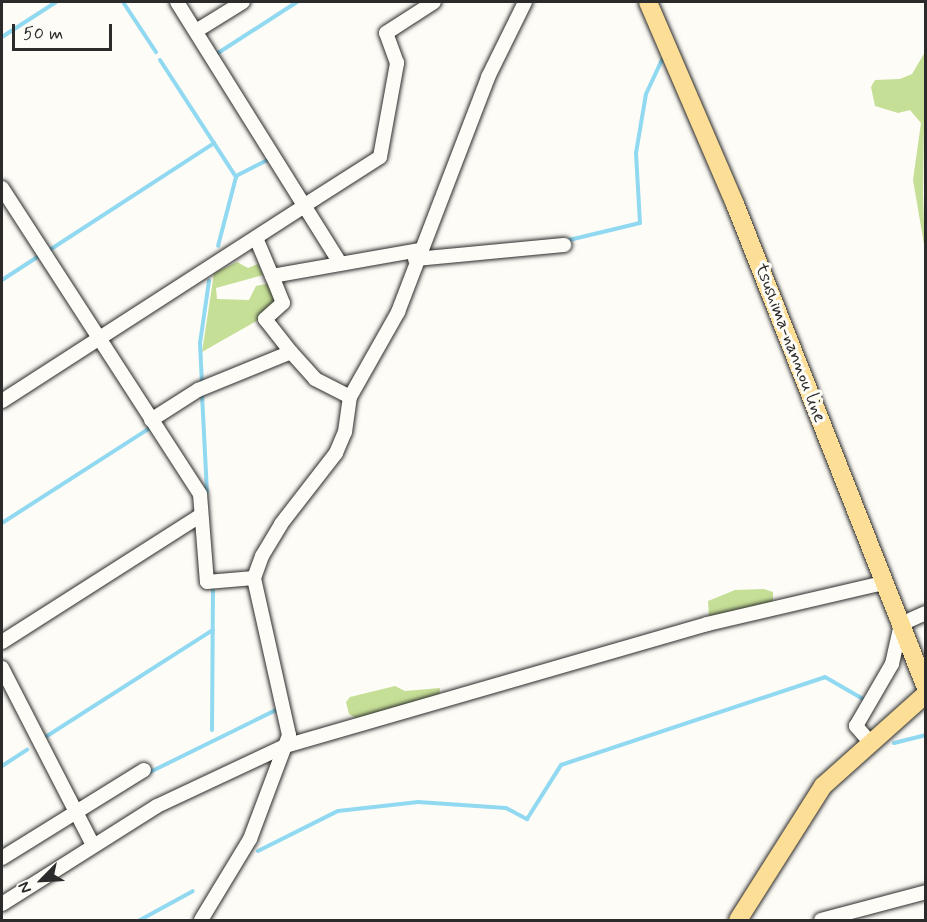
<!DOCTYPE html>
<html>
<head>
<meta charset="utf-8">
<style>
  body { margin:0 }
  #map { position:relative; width:927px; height:922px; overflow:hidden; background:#fdfcf7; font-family:Mynerve,sans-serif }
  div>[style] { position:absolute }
  .green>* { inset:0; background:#c6df96 }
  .stream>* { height:4px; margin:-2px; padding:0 2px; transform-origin:2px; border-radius:2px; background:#90d9f1 }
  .roads { filter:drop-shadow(0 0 2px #2b2b2b) drop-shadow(0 0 2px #2b2b2b) }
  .minor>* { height:14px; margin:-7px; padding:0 7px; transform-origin:7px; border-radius:7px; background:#fdfcf7 }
  .major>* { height:18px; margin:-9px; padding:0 9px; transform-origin:9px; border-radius:9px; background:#fdde96 }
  span { translate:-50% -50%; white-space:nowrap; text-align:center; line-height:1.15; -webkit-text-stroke:6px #fdfcf7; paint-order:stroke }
  .street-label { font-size:18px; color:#2b2b2b }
  .frame { position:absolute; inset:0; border:3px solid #2b2b2b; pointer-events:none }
  .north { position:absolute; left:12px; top:850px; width:60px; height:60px; -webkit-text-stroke:4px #fdfcf7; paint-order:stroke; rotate:246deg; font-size:16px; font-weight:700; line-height:24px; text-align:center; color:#2b2b2b }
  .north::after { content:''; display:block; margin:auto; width:21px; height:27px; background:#2b2b2b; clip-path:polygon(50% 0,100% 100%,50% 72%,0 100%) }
  .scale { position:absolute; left:12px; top:24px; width:100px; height:27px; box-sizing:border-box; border:3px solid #2b2b2b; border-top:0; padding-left:8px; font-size:18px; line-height:21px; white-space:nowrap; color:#2b2b2b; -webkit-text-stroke:4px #fdfcf7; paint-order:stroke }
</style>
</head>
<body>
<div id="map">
  <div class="green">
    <i style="clip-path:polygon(925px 52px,923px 194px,925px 250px,913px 180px,921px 123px,910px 110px,898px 113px,875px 106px,871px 87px,875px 80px,900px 79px,912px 74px)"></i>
    <i style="clip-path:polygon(237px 262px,248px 268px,258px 264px,263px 275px,216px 288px,217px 299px,249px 300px,256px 286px,271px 283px,279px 303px,260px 319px,202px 352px,214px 273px)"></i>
    <i style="clip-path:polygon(764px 589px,773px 592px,773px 604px,709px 618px,708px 601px,735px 590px)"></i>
    <i style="clip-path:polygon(395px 686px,405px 691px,440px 688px,439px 698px,361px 721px,349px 714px,346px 702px,350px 697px)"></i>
  </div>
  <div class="stream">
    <i style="left:123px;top:2px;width:60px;rotate:56.6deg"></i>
    <i style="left:2px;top:37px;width:64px;rotate:-32.9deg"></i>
    <i style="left:215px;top:55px;width:98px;rotate:-32.9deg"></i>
    <i style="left:160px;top:60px;width:140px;rotate:57deg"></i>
    <i style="left:236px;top:177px;width:71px;rotate:104.6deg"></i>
    <i style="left:236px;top:176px;width:37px;rotate:-27deg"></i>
    <i style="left:565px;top:241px;width:77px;rotate:-13.5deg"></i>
    <i style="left:640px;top:223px;width:70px;rotate:-93.3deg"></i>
    <i style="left:636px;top:153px;width:60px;rotate:-80.4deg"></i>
    <i style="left:646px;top:94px;width:38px;rotate:-65deg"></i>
    <i style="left:48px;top:251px;width:198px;rotate:-33deg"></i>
    <i style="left:2px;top:280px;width:44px;rotate:-33deg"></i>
    <i style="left:202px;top:384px;width:41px;rotate:-92.8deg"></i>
    <i style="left:200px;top:343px;width:63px;rotate:-81.7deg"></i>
    <i style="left:199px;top:396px;width:4px;rotate:-34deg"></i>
    <i style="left:202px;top:394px;width:98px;rotate:87.1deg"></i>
    <i style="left:2px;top:523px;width:176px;rotate:-32.7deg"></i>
    <i style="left:212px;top:730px;width:143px;rotate:-89.6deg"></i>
    <i style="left:47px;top:736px;width:197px;rotate:-32.6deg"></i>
    <i style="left:894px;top:743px;width:33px;rotate:-14deg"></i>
    <i style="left:2px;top:766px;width:30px;rotate:-33deg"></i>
    <i style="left:148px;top:773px;width:143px;rotate:-26.2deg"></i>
    <i style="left:258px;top:851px;width:89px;rotate:-26.6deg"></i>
    <i style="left:338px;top:811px;width:81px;rotate:-6.4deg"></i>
    <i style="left:418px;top:802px;width:88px;rotate:3.9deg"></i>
    <i style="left:506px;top:808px;width:24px;rotate:28deg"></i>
    <i style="left:527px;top:819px;width:64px;rotate:-57.8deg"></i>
    <i style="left:561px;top:765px;width:278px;rotate:-18.4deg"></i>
    <i style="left:825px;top:677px;width:44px;rotate:30.1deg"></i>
    <i style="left:140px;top:920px;width:60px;rotate:-28.7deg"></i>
  </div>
  <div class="roads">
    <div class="minor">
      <i style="left:177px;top:2px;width:308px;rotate:58deg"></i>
      <i style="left:196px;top:31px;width:55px;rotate:-31.7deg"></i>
      <i style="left:2px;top:188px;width:364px;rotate:57.1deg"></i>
      <i style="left:200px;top:494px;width:88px;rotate:85.5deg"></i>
      <i style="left:207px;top:582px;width:47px;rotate:-4.9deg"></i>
      <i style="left:305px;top:205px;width:89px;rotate:-32.6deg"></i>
      <i style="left:380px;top:157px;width:96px;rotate:-79.7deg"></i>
      <i style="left:397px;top:63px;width:32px;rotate:-110deg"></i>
      <i style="left:386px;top:33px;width:57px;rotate:-32.9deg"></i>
      <i style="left:256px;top:238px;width:41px;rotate:67.2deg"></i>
      <i style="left:415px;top:259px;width:150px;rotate:-5.4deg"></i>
      <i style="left:291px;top:352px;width:36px;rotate:48deg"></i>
      <i style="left:315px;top:379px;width:39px;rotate:27deg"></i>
      <i style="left:2px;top:401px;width:360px;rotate:-32.8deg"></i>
      <i style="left:151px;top:420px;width:56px;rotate:-32.6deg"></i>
      <i style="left:198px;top:390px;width:100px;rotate:-22.2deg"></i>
      <i style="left:291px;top:352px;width:42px;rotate:-128.2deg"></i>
      <i style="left:265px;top:319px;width:24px;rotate:-42deg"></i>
      <i style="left:283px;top:303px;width:29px;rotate:-112deg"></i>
      <i style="left:272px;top:276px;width:149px;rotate:-10deg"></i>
      <i style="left:2px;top:642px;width:236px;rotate:-32.5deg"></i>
      <i style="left:2px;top:668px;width:199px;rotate:62.8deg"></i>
      <i style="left:869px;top:741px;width:20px;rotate:-131deg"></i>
      <i style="left:856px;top:726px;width:72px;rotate:-59.9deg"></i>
      <i style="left:892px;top:664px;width:41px;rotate:-77.3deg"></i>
      <i style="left:901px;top:624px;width:27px;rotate:-24deg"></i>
      <i style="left:2px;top:858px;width:167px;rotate:-31.8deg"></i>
      <i style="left:2px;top:904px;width:183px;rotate:-32.3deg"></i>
      <i style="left:157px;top:806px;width:141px;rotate:-25.1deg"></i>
      <i style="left:285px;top:746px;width:439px;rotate:-16.1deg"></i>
      <i style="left:707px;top:624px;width:181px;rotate:-13.1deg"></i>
      <i style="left:201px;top:920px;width:95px;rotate:-58.8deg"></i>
      <i style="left:250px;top:839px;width:111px;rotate:-69.4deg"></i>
      <i style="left:289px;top:735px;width:161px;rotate:-102.6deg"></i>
      <i style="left:254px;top:578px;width:23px;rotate:-70deg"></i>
      <i style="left:262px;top:556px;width:37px;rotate:-59deg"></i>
      <i style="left:281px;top:524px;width:90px;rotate:-52.2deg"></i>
      <i style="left:336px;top:453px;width:23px;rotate:-67deg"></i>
      <i style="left:345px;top:432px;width:35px;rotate:-82deg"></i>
      <i style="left:350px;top:397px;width:98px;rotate:-60.5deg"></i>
      <i style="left:398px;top:312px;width:252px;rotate:-69deg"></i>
      <i style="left:488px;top:77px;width:84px;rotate:-63.7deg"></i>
      <i style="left:821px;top:920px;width:109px;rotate:-14.9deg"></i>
    </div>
    <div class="major">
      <i style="left:648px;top:2px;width:220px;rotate:66.7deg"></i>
      <i style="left:735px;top:204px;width:520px;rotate:68.46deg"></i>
      <i style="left:738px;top:920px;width:159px;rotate:-57.6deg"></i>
      <i style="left:823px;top:786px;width:138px;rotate:-41.8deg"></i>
    </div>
  </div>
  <div class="street-label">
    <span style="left:790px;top:343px;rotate:69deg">tsushima-nannou line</span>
  </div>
  <div class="frame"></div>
  <div class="north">N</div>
  <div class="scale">50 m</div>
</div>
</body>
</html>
